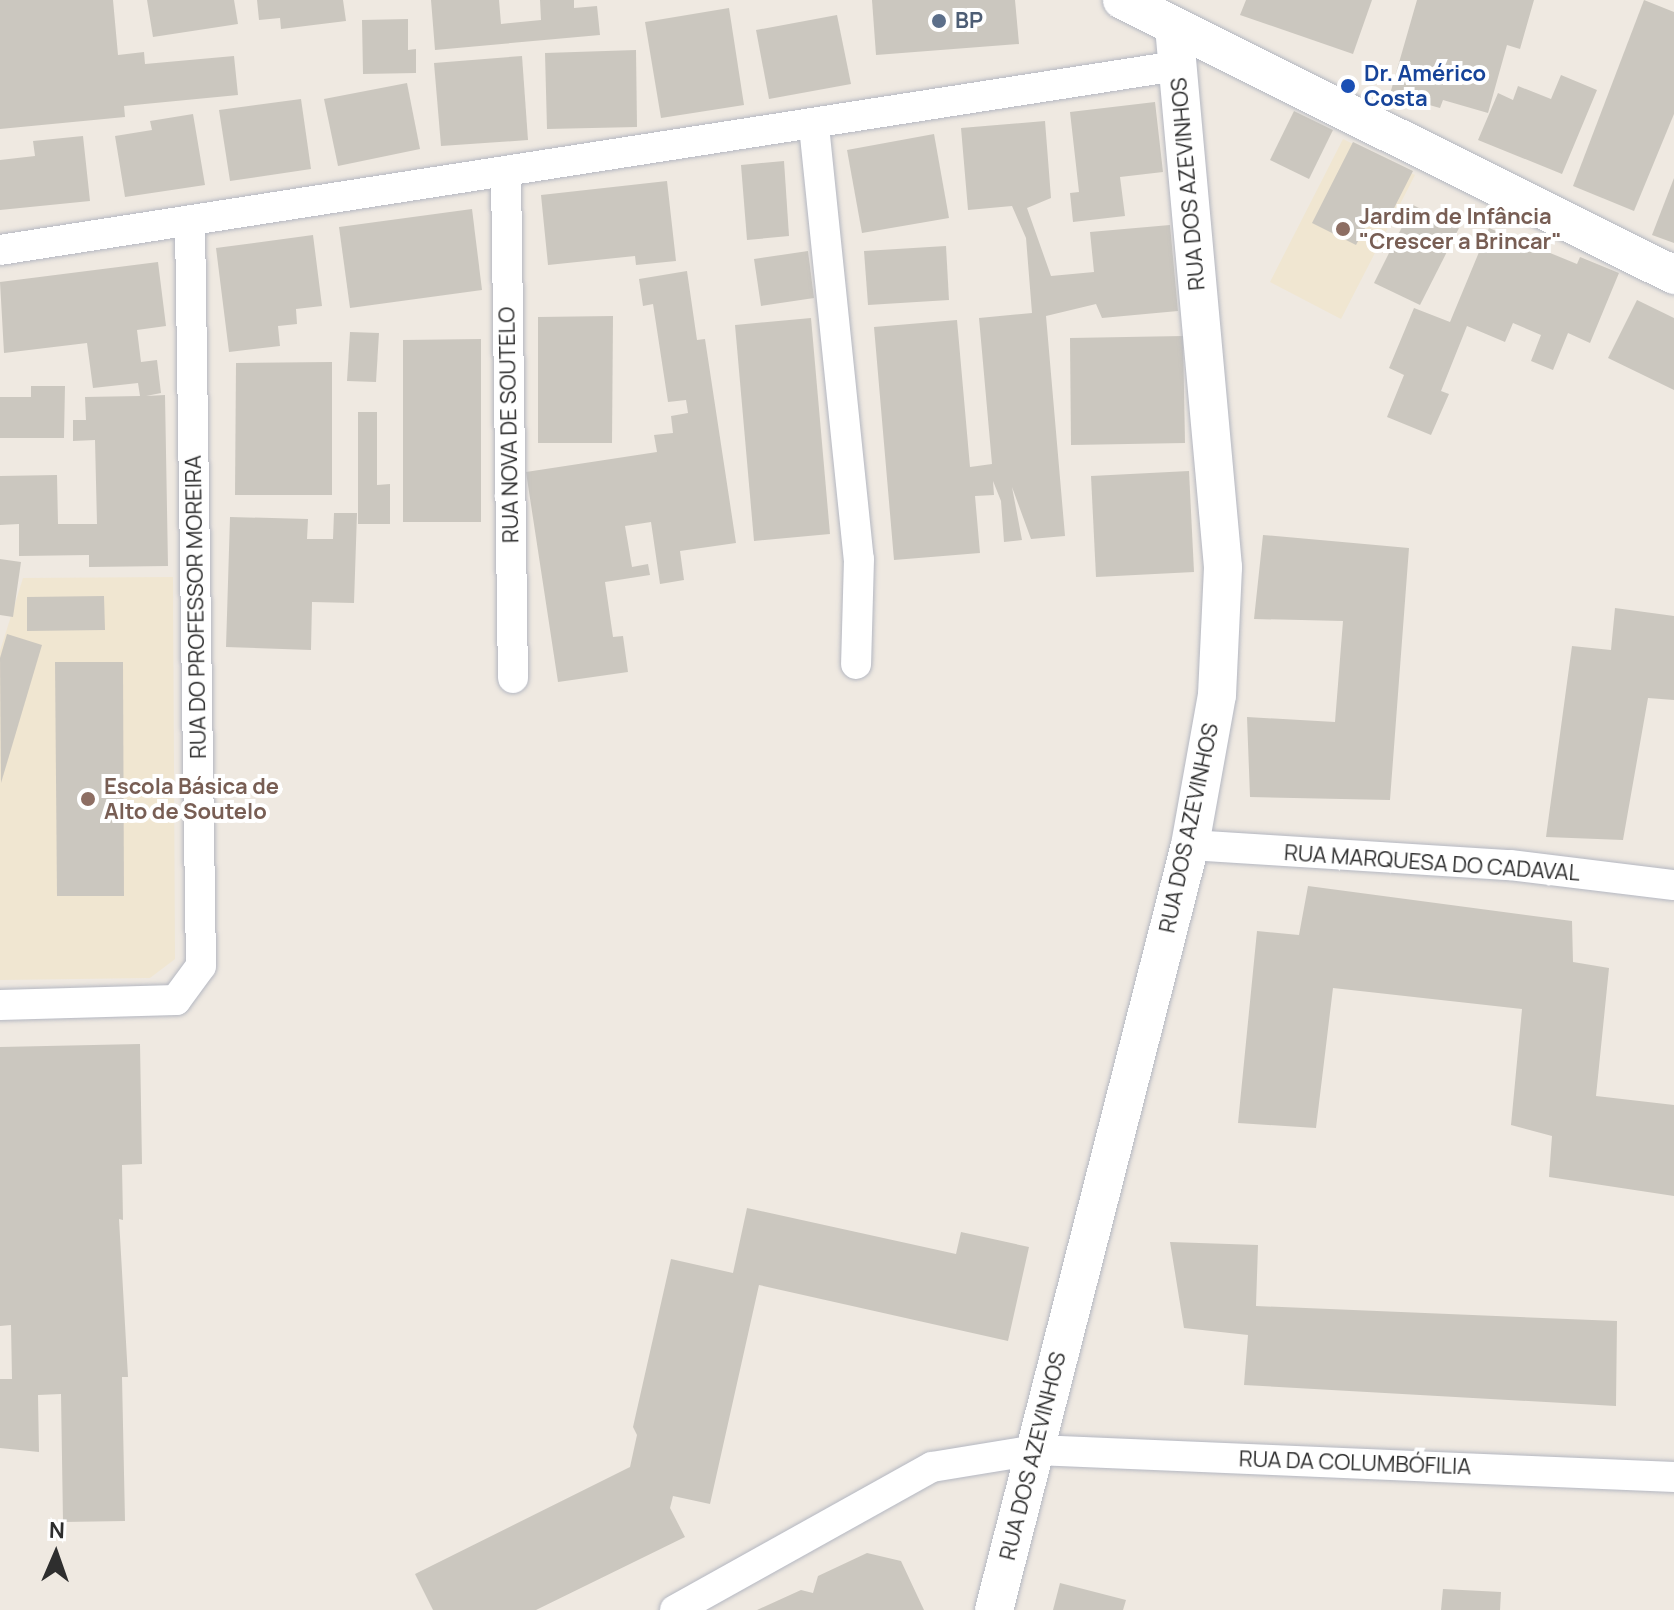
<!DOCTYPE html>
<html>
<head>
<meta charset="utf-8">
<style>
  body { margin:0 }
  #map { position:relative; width:1674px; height:1610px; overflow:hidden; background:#efe9e1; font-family:Manrope,sans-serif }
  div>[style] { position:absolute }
  .education>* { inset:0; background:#f0e6d1 }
  .building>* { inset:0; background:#cbc7bf }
  .roads { filter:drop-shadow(0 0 2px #b4b7c1) drop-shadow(0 0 2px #b4b7c1) }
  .minor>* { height:30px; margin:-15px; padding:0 15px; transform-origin:15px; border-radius:15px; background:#fff }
  .tertiary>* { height:38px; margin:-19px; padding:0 19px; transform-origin:19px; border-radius:19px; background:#fff }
  .dots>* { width:22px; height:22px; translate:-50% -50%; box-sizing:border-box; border:4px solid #fff; border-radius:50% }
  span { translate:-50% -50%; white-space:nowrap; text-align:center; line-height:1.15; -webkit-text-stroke:8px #fff; paint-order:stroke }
  .service-label { font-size:22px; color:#4e5e75; font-weight:700 }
  .left { translate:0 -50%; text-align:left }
  .transit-label { font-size:22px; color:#164399; font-weight:700 }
  .street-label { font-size:22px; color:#2e2e2e }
  .education-label { font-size:22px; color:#785e54; font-weight:700 }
  .north { position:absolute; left:16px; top:1514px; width:80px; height:80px; -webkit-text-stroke:6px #fff; paint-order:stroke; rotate:2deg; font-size:22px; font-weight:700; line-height:32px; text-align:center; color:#2e2e2e }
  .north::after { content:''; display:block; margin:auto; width:28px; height:36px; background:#2e2e2e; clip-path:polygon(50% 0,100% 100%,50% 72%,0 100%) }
</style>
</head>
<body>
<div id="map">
  <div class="education">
    <i style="clip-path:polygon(1343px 139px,1415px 175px,1341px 319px,1270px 282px)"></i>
    <i style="clip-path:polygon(173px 577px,175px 959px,150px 978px,0 980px,0 651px,23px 578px)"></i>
  </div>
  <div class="building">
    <i style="clip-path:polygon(0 0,113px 0,118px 55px,144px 52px,145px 64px,234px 56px,238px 95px,124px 106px,125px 117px,0 129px)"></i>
    <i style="clip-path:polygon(147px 0,234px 0,238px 24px,153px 37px)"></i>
    <i style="clip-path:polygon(257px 0,343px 0,346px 21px,281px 29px,280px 18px,259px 20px)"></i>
    <i style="clip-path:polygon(431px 0,499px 0,501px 24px,541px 20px,540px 0,574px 0,574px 8px,597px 6px,600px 35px,435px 50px)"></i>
    <i style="clip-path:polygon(872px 0,1015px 0,1019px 44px,876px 55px)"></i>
    <i style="clip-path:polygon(1246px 0,1372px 0,1353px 54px,1240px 15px)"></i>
    <i style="clip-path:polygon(1417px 0,1534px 0,1520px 49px,1507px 45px,1488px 113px,1443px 100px,1440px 108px,1390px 94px)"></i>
    <i style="clip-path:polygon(1644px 0,1674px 12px,1674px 114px,1634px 211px,1573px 186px)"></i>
    <i style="clip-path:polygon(729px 8px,744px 105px,661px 118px,645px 22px)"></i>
    <i style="clip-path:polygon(837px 15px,851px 84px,769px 99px,756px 30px)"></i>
    <i style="clip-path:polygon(408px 19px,408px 50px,416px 49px,416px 73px,363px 74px,362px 20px)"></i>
    <i style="clip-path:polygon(636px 50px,637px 127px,547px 129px,545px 53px)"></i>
    <i style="clip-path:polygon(522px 56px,528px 140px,441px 146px,434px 63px)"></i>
    <i style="clip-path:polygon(1561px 75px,1597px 90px,1562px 174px,1478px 140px,1498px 93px,1513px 100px,1518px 86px,1551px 99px)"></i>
    <i style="clip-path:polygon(407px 83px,420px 149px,338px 166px,324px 99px)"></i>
    <i style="clip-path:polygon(301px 99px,311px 169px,230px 181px,219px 110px)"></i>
    <i style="clip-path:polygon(1155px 102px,1163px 172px,1120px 177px,1125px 216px,1073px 222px,1070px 193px,1079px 192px,1070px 112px)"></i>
    <i style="clip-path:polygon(1294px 111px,1333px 130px,1309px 179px,1270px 160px)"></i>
    <i style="clip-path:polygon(193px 114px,205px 185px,125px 197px,115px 136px,152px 130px,150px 121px)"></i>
    <i style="clip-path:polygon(1045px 121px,1051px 198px,1027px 208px,1051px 276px,1094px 272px,1090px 232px,1170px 225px,1178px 311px,1102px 318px,1096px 304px,1046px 316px,1065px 536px,1031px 539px,1012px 487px,1022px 540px,1004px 542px,1001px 501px,993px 481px,994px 495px,975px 496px,980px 553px,894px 560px,874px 327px,957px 320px,970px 467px,992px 464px,979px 318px,1032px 313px,1026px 238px,1012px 206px,968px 210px,961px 128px)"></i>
    <i style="clip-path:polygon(934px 134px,949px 218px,862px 233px,847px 150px)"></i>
    <i style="clip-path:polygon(83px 136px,90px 201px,0 210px,0 160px,35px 156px,33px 141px)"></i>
    <i style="clip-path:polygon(1353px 142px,1413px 171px,1390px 216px,1375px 209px,1356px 245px,1312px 223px)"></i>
    <i style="clip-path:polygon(784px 161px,789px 236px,747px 240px,741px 165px)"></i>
    <i style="clip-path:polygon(1674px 178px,1674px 243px,1652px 235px)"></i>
    <i style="clip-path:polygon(667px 181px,676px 261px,636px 265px,635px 256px,548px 265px,541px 195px)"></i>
    <i style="clip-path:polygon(1413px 205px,1459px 228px,1420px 305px,1374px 283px)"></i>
    <i style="clip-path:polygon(472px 209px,482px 290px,350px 308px,339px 227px)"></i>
    <i style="clip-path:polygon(1489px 228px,1577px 264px,1580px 257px,1619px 273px,1590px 343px,1568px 333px,1553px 370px,1531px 361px,1541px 335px,1513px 323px,1505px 342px,1467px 326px,1441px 391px,1449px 394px,1431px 435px,1387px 417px,1404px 375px,1389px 368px,1414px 308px,1450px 322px)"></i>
    <i style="clip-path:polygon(313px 235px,322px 306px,296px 309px,297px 324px,278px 326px,280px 346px,229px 352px,216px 248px)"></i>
    <i style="clip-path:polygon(946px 246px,949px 300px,868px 305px,864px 251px)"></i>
    <i style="clip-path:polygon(808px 251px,814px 298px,761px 306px,754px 259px)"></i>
    <i style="clip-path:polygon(158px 262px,166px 326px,137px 330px,141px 362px,157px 360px,161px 393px,146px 396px,165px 395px,168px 566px,89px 567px,89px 555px,19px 556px,19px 524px,0 525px,0 476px,57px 475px,58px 524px,97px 524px,95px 440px,73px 441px,73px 420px,86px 420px,85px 397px,140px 396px,138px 383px,93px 388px,87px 343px,4px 353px,0 282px)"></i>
    <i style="clip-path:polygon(687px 271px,697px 340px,705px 339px,736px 543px,680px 551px,684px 580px,660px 584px,651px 522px,625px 526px,632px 567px,648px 564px,650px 575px,605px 582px,613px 637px,623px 636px,628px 672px,558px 682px,526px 472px,657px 452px,654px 435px,673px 433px,671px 416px,688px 413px,686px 400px,668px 402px,653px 304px,643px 306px,639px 279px)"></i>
    <i style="clip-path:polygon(1637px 300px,1674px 318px,1674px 390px,1608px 358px)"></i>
    <i style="clip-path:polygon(613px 316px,612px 443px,538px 443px,538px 317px)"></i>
    <i style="clip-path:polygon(811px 318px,830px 534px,754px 541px,735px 325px)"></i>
    <i style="clip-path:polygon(350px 332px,379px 333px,376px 382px,347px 381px)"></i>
    <i style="clip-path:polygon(1183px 336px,1185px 443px,1071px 445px,1070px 338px)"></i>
    <i style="clip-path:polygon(481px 339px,481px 522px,403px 522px,403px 340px)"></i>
    <i style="clip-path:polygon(332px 362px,332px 495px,235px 495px,236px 363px)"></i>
    <i style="clip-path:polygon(31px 386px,65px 386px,64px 438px,0 438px,0 397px,31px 397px)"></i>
    <i style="clip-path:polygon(358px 412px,377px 412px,377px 485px,390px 484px,390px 524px,358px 524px)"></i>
    <i style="clip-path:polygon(1189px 471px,1194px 572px,1096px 577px,1091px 476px)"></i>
    <i style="clip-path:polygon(334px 513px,357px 513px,354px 603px,312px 602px,311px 650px,226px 647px,230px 517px,308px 519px,307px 539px,333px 539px)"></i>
    <i style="clip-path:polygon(1263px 535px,1409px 548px,1390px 800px,1250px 797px,1247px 717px,1335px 722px,1343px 621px,1254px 619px)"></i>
    <i style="clip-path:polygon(0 559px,21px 562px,13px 617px,0 615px)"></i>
    <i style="clip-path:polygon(104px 596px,105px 630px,27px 631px,27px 597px)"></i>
    <i style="clip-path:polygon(1615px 608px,1674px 616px,1674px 700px,1648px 698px,1623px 840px,1546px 837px,1572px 646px,1611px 650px)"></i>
    <i style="clip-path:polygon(7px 634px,42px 645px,1px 783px,0 658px)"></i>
    <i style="clip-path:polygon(55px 662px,123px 662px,124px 896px,57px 896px)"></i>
    <i style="clip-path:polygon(1308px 886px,1572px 921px,1573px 962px,1609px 968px,1596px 1096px,1674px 1105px,1674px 1196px,1549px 1177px,1552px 1136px,1511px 1125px,1522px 1009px,1333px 988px,1316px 1128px,1238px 1123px,1257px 931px,1299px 935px)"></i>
    <i style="clip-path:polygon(140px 1044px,142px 1164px,122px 1165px,123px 1220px,119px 1219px,128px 1377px,122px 1377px,125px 1521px,63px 1522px,61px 1394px,38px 1395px,39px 1452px,0 1448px,0 1379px,12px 1379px,11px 1325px,0 1326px,0 1047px)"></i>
    <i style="clip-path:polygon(747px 1208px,956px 1254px,961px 1232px,1029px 1247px,1008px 1341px,759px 1285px,710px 1504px,673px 1496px,670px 1508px,685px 1537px,536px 1610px,433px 1610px,415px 1574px,630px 1467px,637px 1435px,633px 1427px,671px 1259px,733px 1273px)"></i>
    <i style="clip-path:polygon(1170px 1242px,1258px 1245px,1256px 1306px,1617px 1321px,1616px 1406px,1244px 1385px,1248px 1335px,1184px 1328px)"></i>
    <i style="clip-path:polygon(867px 1553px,901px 1561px,924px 1610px,757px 1610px,801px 1590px,813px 1593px,818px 1576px)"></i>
    <i style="clip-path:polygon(1060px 1583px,1126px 1600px,1123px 1610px,1053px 1610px)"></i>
    <i style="clip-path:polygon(1443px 1589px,1501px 1592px,1500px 1610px,1441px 1610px)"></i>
  </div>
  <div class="roads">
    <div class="minor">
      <i style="left:814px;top:126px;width:435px;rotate:84.1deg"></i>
      <i style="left:859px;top:559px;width:105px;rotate:91.6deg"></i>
      <i style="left:506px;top:173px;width:505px;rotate:89.21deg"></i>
      <i style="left:0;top:250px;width:1191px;rotate:-8.89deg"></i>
      <i style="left:1190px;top:845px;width:321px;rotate:3.6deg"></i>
      <i style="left:1510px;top:865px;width:165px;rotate:7deg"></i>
      <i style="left:0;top:1005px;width:176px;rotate:-1.6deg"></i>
      <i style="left:176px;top:1000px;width:42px;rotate:-53.7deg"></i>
      <i style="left:201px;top:966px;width:744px;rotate:-90.85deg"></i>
      <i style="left:675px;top:1610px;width:294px;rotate:-29.1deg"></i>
      <i style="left:932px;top:1467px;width:105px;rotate:-9.3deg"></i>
      <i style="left:1036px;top:1450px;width:639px;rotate:2.42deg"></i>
    </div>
    <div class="tertiary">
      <i style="left:1122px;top:0;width:617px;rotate:26.48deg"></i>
      <i style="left:994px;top:1610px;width:790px;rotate:-75.63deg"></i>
      <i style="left:1190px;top:845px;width:152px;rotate:-79.8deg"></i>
      <i style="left:1217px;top:695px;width:128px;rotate:-87.3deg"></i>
      <i style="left:1223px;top:567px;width:543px;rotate:-95.18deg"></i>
    </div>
  </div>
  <div class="dots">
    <i style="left:939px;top:21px;background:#5c6f8a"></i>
    <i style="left:1348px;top:86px;background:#1a4fb4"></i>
    <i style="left:1343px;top:229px;background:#8d6e63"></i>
    <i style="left:88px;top:799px;background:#8d6e63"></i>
  </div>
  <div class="service-label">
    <span class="left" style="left:955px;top:21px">BP</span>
  </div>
  <div class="transit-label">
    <span class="left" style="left:1364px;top:86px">Dr. Américo<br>Costa</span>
  </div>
  <div class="street-label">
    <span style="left:1188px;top:184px;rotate:-95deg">RUA DOS AZEVINHOS</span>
    <span style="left:509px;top:425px;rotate:-91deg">RUA NOVA DE SOUTELO</span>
    <span style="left:196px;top:607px;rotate:-91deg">RUA DO PROFESSOR MOREIRA</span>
    <span style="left:1189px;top:828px;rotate:-78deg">RUA DOS AZEVINHOS</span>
    <span style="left:1432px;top:863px;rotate:4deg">RUA MARQUESA DO CADAVAL</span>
    <span style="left:1033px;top:1456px;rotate:-76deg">RUA DOS AZEVINHOS</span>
    <span style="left:1355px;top:1463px;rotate:2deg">RUA DA COLUMBÓFILIA</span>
  </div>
  <div class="education-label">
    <span class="left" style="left:1359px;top:229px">Jardim de Infância<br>"Crescer a Brincar"</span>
    <span class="left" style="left:104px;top:799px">Escola Básica de<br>Alto de Soutelo</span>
  </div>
  <div class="north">N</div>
</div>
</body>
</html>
